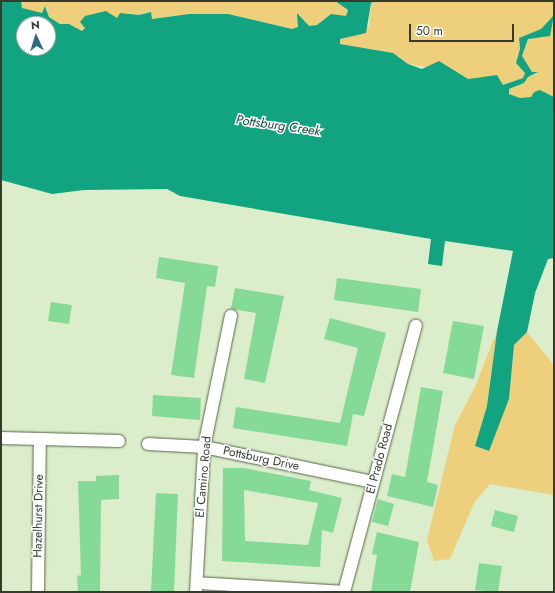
<!DOCTYPE html>
<html>
<head>
<meta charset="utf-8">
<style>
  body { margin:0 }
  #map { position:relative; width:555px; height:593px; overflow:hidden; background:#dbedcb; font-family:Jost,sans-serif }
  div>[style] { position:absolute }
  .green>* { inset:0; background:#eed07c }
  .water>* { inset:0; background:#12a481 }
  .building>* { inset:0; background:#86da98 }
  .roads { filter:drop-shadow(0 0 1px #566548) drop-shadow(0 0 1px #566548) }
  .street>* { height:12px; margin:-6px; padding:0 6px; transform-origin:6px; border-radius:6px; background:#fff }
  span { translate:-50% -50%; white-space:nowrap; text-align:center; line-height:1.15; -webkit-text-stroke:3px #fff; paint-order:stroke }
  .street-label { font-size:12px; color:#353c2e }
  .water-label { font-size:13px; color:#194d3d; font-style:italic }
  .frame { position:absolute; inset:0; border:2px solid #353c2e; pointer-events:none }
  .north { position:absolute; left:16px; top:16px; width:40px; height:40px; box-sizing:border-box; background:#fff; border:1px solid #aeb1ab; border-radius:50%; rotate:356deg; font-size:11px; font-weight:700; line-height:16px; text-align:center; color:#353c2e }
  .north::after { content:''; display:block; margin:auto; width:14px; height:18px; background:#316983; clip-path:polygon(50% 0,100% 100%,50% 72%,0 100%) }
  .scale { position:absolute; left:409px; top:24px; width:105px; height:18px; box-sizing:border-box; border:2px solid #353c2e; border-top:0; padding-left:5px; font-size:12px; line-height:14px; white-space:nowrap; color:#353c2e; -webkit-text-stroke:3px #fff; paint-order:stroke }
</style>
</head>
<body>
<div id="map">
  <div class="green">
    <i style="clip-path:polygon(21px 1px,335px 1px,348px 10px,346px 16px,324px 19px,317px 25px,309px 26px,298px 14px,299px 28px,292px 29px,228px 14px,189px 14px,151px 19px,151px 12px,139px 15px,120px 13px,117px 18px,82px 31px,69px 24px,60px 24px,49px 17px,46px 6px,42px 14px,22px 8px)"></i>
    <i style="clip-path:polygon(376px 1px,554px 1px,554px 15px,541px 29px,519px 38px,520px 49px,516px 63px,525px 72px,523px 78px,503px 85px,497px 76px,467px 79px,458px 73px,408px 64px,393px 53px,339px 44px,339px 39px,369px 26px,371px 3px)"></i>
    <i style="clip-path:polygon(554px 23px,554px 97px,540px 90px,531px 97px,520px 98px,509px 94px,509px 89px,524px 83px,528px 77px,538px 73px,532px 72px,524px 62px,522px 56px,528px 39px,541px 35px)"></i>
    <i style="clip-path:polygon(497px 331px,487px 406px,475px 446px,488px 451px,509px 399px,514px 345px,527px 332px,554px 365px,554px 495px,490px 484px,474px 503px,450px 559px,434px 561px,427px 540px,455px 425px,475px 387px)"></i>
  </div>
  <div class="water">
    <i style="clip-path:polygon(evenodd,1px 1px,21px 1px,22px 8px,42px 13px,45px 6px,49px 17px,60px 24px,69px 24px,82px 31px,85px 28px,80px 22px,85px 16px,106px 11px,117px 18px,120px 13px,139px 15px,151px 12px,152px 19px,189px 14px,228px 14px,292px 29px,298px 27px,297px 13px,309px 26px,317px 25px,331px 14px,346px 16px,348px 10px,335px 1px,376px 1px,371px 3px,366px 33px,340px 39px,340px 44px,393px 53px,408px 64px,422px 69px,439px 61px,468px 79px,497px 75px,503px 85px,523px 78px,525px 73px,516px 63px,520px 49px,519px 38px,541px 29px,554px 15px,550px 36px,528px 39px,522px 56px,532px 72px,538px 72px,528px 77px,524px 83px,509px 89px,509px 94px,520px 98px,531px 97px,534px 92px,540px 90px,554px 97px,554px 258px,548px 259px,535px 293px,527px 332px,514px 345px,509px 399px,489px 451px,475px 446px,487px 406px,497px 331px,513px 251px,445px 241px,442px 266px,428px 264px,431px 239px,180px 196px,167px 189px,84px 190px,52px 194px,1px 180px,1px 1px,24px 24px,48px 24px,48px 48px,24px 48px,24px 24px)"></i>
  </div>
  <div class="building">
    <i style="clip-path:polygon(159px 257px,218px 266px,215px 287px,207px 286px,194px 378px,171px 375px,185px 283px,156px 278px)"></i>
    <i style="clip-path:polygon(337px 278px,421px 289px,418px 312px,334px 300px)"></i>
    <i style="clip-path:polygon(235px 288px,284px 296px,265px 383px,244px 379px,256px 313px,231px 309px)"></i>
    <i style="clip-path:polygon(51px 302px,72px 305px,69px 324px,48px 321px)"></i>
    <i style="clip-path:polygon(330px 318px,386px 333px,364px 416px,353px 414px,347px 446px,233px 428px,236px 407px,340px 423px,358px 348px,324px 339px)"></i>
    <i style="clip-path:polygon(453px 321px,484px 326px,474px 379px,443px 373px)"></i>
    <i style="clip-path:polygon(421px 387px,443px 391px,427px 482px,438px 485px,433px 507px,387px 496px,392px 474px,405px 477px)"></i>
    <i style="clip-path:polygon(153px 395px,201px 398px,200px 420px,152px 416px)"></i>
    <i style="clip-path:polygon(evenodd,223px 468px,244px 468px,311px 481px,309px 490px,342px 498px,333px 533px,322px 530px,320px 567px,222px 561px,223px 468px,244px 490px,318px 503px,308px 545px,245px 541px,244px 490px)"></i>
    <i style="clip-path:polygon(119px 475px,119px 499px,101px 500px,100px 592px,78px 592px,77px 576px,81px 575px,78px 481px,96px 481px,96px 476px)"></i>
    <i style="clip-path:polygon(156px 493px,178px 494px,174px 592px,151px 591px)"></i>
    <i style="clip-path:polygon(378px 499px,394px 504px,388px 526px,372px 522px)"></i>
    <i style="clip-path:polygon(495px 510px,518px 516px,514px 532px,491px 526px)"></i>
    <i style="clip-path:polygon(377px 532px,419px 542px,410px 592px,371px 592px,377px 555px,372px 554px)"></i>
    <i style="clip-path:polygon(479px 563px,502px 566px,498px 592px,475px 590px)"></i>
  </div>
  <div class="roads">
    <div class="street">
      <i style="left:1px;top:438px;width:118px;rotate:1.5deg"></i>
      <i style="left:148px;top:444px;width:56px;rotate:3.1deg"></i>
      <i style="left:204px;top:447px;width:173px;rotate:11.7deg"></i>
      <i style="left:197px;top:583px;width:147px;rotate:3.5deg"></i>
      <i style="left:38px;top:592px;width:153px;rotate:-89.3deg"></i>
      <i style="left:196px;top:592px;width:145px;rotate:-86.8deg"></i>
      <i style="left:204px;top:447px;width:134px;rotate:-78.4deg"></i>
      <i style="left:344px;top:592px;width:276px;rotate:-74.9deg"></i>
    </div>
  </div>
  <div class="street-label">
    <span style="left:261px;top:459px;rotate:12deg">Pottsburg Drive</span>
    <span style="left:380px;top:459px;rotate:-75deg">El Prado Road</span>
    <span style="left:204px;top:477px;rotate:-85deg">El Camino Road</span>
    <span style="left:39px;top:516px;rotate:-89deg">Hazelhurst Drive</span>
  </div>
  <div class="water-label">
    <span style="left:278px;top:126px;rotate:8deg">Pottsburg Creek</span>
  </div>
  <div class="frame"></div>
  <div class="north">N</div>
  <div class="scale">50 m</div>
</div>
</body>
</html>
